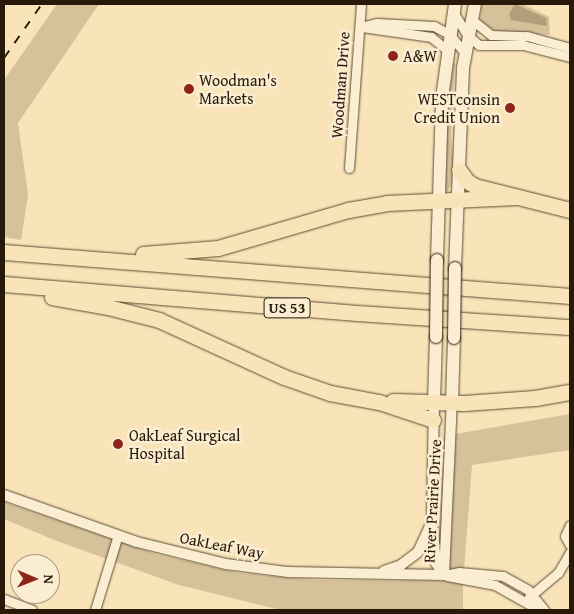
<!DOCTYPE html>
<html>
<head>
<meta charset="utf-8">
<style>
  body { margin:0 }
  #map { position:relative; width:574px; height:614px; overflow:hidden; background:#f8e4b8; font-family:"Gentium Book Plus",serif }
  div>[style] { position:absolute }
  .green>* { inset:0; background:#d5c19a }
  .water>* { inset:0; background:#b19f7c }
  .roads { filter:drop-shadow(0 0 1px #5c4c35) drop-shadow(0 0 1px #5c4c35) }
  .minor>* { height:9px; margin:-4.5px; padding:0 4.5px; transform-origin:4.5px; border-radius:4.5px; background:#faedd1 }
  .tertiary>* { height:10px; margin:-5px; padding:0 5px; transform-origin:5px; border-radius:5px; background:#faedd1 }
  .secondary>* { height:12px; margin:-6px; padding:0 6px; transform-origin:6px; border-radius:6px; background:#faedd1 }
  .motorway>* { height:15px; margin:-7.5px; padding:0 7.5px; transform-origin:7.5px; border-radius:7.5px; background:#f8e4b8 }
  .rail>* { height:2px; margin-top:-1px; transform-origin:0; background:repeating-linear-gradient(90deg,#281909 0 9px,transparent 0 18px) }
  .bridges { filter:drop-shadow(0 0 1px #281909) drop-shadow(0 0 1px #281909) }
  .secondary-bridge>* { height:12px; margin:-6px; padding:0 6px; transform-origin:6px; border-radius:6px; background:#faedd1 }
  .dots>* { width:14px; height:14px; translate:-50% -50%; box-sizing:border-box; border:2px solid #faedd1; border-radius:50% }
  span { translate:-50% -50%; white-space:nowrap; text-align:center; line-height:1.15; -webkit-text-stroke:5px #faedd1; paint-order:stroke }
  .shield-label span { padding:1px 4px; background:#faedd1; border:1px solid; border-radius:4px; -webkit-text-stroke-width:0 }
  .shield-label { font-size:15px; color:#281909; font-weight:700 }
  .poi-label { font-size:16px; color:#281909 }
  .left { translate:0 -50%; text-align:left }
  .right { translate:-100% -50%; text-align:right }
  .street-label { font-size:16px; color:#281909 }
  .frame { position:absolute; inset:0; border:5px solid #281909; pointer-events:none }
  .north { position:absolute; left:10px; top:554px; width:50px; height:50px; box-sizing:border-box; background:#faedd1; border:1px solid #a69881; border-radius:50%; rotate:91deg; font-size:14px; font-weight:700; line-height:20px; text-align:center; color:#281909 }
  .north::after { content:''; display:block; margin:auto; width:18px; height:22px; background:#8f2418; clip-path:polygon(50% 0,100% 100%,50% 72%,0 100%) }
</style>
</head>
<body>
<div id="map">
  <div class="green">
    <i style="clip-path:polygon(57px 4px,99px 4px,18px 123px,28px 195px,21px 240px,4px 237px,4px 80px)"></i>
    <i style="clip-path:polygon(481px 4px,522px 4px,549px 17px,550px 35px,492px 31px,480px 22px)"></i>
    <i style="clip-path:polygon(450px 62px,455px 63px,451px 134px,454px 172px,451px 185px,448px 191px,444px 192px)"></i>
    <i style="clip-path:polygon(570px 414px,570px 450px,472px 465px,464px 570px,436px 570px,444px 436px)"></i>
    <i style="clip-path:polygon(4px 502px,156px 554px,239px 573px,314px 580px,463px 581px,463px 610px,276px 609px,179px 585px,57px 541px,4px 519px)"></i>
  </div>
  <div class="water">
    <i style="clip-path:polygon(515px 4px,546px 18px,547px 26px,511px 20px,509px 14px)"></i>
  </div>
  <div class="roads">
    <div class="minor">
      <i style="left:453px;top:12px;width:28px;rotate:58deg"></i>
      <i style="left:468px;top:36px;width:14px;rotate:39deg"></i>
      <i style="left:479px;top:45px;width:44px"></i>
      <i style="left:523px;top:45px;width:49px;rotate:14.3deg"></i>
      <i style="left:471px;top:19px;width:26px;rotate:39deg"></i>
      <i style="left:491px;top:35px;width:36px;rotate:2deg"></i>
      <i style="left:527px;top:36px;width:45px;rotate:15.6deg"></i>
      <i style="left:360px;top:27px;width:17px;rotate:-13deg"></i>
      <i style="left:377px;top:23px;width:57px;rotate:3deg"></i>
      <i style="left:434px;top:26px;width:17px;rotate:28deg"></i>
      <i style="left:449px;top:34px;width:25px;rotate:50deg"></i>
      <i style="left:362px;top:27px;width:70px;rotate:8.2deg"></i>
      <i style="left:431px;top:37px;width:21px;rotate:39deg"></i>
      <i style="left:349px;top:168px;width:164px;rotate:-85.8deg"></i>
      <i style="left:570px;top:525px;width:12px;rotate:114deg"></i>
      <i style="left:565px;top:536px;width:10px;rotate:61deg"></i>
      <i style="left:444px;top:575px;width:15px;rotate:-11deg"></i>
      <i style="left:459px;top:572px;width:44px;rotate:5.2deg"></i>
      <i style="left:503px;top:576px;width:29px;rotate:29deg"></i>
      <i style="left:528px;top:590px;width:26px;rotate:51deg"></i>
      <i style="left:447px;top:576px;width:49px;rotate:10.6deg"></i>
      <i style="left:495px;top:585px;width:51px;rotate:29.6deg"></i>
      <i style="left:529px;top:597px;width:38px;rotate:-40deg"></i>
      <i style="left:558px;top:573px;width:24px;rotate:-60deg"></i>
      <i style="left:4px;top:599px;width:30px;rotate:21deg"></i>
      <i style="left:95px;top:610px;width:78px;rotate:-73deg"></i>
    </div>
    <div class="tertiary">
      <i style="left:434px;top:402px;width:120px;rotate:91deg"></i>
      <i style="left:432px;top:522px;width:41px;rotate:84.4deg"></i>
      <i style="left:436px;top:563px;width:14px;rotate:56deg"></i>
      <i style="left:4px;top:495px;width:141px;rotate:19.5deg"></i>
      <i style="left:137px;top:542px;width:92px;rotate:13.9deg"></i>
      <i style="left:226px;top:564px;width:63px;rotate:7.4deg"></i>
      <i style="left:288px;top:572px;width:156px;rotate:1.1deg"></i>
      <i style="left:384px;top:571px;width:18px;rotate:-19deg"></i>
      <i style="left:401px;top:565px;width:21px;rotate:-37deg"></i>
      <i style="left:418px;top:552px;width:31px;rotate:-65deg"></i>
      <i style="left:444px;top:575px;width:173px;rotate:-87.4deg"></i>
    </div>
    <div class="secondary">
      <i style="left:437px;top:260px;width:162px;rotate:-88.2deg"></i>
      <i style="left:442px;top:98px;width:95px;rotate:-82.1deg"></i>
      <i style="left:455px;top:268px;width:200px;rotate:-87.7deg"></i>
      <i style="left:463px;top:68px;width:65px;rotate:-79.4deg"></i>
      <i style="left:434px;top:402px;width:65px;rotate:-88.2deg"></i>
      <i style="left:452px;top:402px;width:64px;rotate:-88.2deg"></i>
    </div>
    <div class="motorway">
      <i style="left:459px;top:170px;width:14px;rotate:54deg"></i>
      <i style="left:467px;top:181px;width:9px;rotate:32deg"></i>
      <i style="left:475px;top:186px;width:98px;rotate:14.2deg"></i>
      <i style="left:4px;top:252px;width:568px;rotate:4.45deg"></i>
      <i style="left:143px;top:254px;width:75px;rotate:-4.6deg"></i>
      <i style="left:218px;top:248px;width:135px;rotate:-16.3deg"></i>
      <i style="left:348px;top:210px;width:40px;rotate:-10deg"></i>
      <i style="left:387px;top:203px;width:130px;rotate:-2.6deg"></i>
      <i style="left:4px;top:284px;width:354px;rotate:4.7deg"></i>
      <i style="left:357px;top:313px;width:213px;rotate:3.8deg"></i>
      <i style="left:52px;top:297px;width:57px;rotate:10.1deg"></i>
      <i style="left:108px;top:307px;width:53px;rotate:14.3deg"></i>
      <i style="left:159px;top:320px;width:137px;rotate:24.5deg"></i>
      <i style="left:284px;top:377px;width:49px;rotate:19.2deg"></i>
      <i style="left:330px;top:393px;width:50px;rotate:10.4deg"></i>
      <i style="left:379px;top:402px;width:57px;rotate:18.4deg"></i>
      <i style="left:393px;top:401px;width:71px;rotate:1.6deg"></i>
      <i style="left:464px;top:403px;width:71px;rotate:-4deg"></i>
      <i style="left:535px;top:398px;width:36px;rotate:-10deg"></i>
    </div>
  </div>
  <div class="rail">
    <i style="left:4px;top:58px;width:66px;rotate:-54.9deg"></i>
  </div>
  <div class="bridges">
    <div class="secondary-bridge">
      <i style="left:436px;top:337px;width:77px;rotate:-89.3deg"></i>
      <i style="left:454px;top:338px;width:70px;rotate:-89.2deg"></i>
    </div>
  </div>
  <div class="dots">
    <i style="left:393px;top:56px;background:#8f2418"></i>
    <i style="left:189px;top:89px;background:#8f2418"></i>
    <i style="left:510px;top:108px;background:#8f2418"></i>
    <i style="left:118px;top:444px;background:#8f2418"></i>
  </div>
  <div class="shield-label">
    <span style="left:287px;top:308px">US 53</span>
  </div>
  <div class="poi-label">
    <span class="left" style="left:403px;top:56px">A&amp;W</span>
    <span class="left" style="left:199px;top:89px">Woodman's<br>Markets</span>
    <span class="right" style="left:500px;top:108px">WESTconsin<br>Credit Union</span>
    <span class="left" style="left:129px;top:444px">OakLeaf Surgical<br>Hospital</span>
  </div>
  <div class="street-label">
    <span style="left:340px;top:85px;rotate:-86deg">Woodman Drive</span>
    <span style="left:432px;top:501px;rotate:-87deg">River Prairie Drive</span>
    <span style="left:222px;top:545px;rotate:11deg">OakLeaf Way</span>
  </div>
  <div class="frame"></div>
  <div class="north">N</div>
</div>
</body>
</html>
